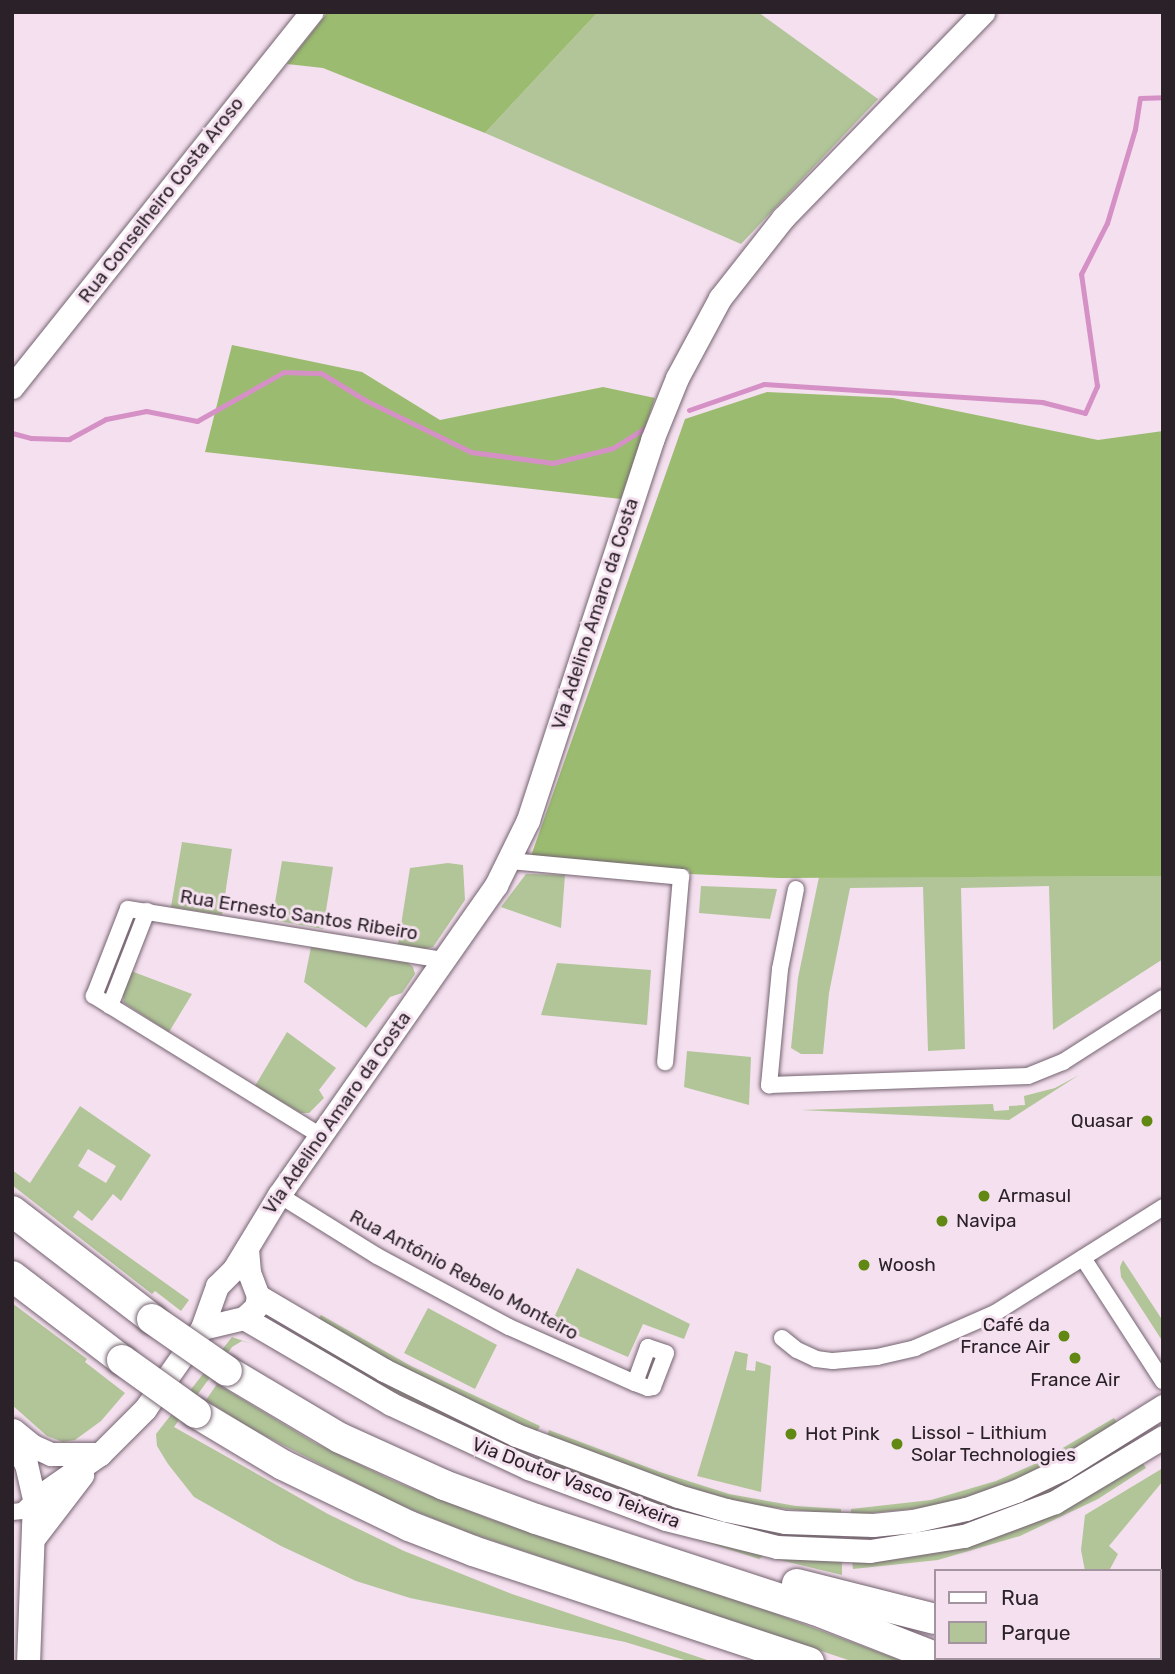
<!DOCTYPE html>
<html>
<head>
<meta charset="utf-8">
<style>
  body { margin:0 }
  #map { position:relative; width:1175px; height:1674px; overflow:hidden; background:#f5e0ef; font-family:Rubik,sans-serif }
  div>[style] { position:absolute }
  .green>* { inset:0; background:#b1c598 }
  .forest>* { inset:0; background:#9bbc70 }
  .stream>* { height:5px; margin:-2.5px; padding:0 2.5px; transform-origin:2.5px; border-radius:2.5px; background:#d591c6 }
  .roads { filter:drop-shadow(0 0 2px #746370) drop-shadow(0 0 2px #746370) }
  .street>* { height:16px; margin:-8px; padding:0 8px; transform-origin:8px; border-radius:8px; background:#fff }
  .secondary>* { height:23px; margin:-11.5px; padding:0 11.5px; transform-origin:11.5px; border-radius:11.5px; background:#fff }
  .highway>* { height:30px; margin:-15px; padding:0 15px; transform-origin:15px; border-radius:15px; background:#fff }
  .bridges { filter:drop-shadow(0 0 2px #746370) drop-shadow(0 0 2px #746370) }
  .highway-bridge>* { height:30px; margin:-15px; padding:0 15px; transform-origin:15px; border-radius:15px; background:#fff }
  .dots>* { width:19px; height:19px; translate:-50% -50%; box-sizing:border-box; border:4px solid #f5e0ef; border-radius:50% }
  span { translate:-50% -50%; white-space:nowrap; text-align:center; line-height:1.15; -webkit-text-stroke:6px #f5e0ef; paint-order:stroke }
  .street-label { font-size:19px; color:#2a2228 }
  .poi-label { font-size:19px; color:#2a2228 }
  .right { translate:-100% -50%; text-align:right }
  .left { translate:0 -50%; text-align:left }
  .frame { position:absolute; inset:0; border:14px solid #2a2228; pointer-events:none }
  .legend { position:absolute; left:934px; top:1569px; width:228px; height:91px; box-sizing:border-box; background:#f5e0ef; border:2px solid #a4949f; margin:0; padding:9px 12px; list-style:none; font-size:21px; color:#2a2228 }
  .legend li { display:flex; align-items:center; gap:14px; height:35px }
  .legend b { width:35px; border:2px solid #a4949f }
</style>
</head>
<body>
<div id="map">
  <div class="green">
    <i style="clip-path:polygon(598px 12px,758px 12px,878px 99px,741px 244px,485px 133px)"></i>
    <i style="clip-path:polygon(182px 842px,232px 849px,222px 915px,171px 907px)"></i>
    <i style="clip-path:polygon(282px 861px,333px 867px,323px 929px,272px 920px)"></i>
    <i style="clip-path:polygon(448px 863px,463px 865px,465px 900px,433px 947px,424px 949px,398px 944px,410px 868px)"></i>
    <i style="clip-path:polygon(526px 874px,565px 875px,561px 928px,501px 907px)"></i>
    <i style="clip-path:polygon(1163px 876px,1163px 959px,1053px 1030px,1049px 886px,961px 888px,965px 1049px,928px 1051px,923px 887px,850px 888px,829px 993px,823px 1054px,801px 1054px,791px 1048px,798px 978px,819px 877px)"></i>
    <i style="clip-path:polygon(701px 886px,777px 889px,770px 919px,699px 913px)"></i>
    <i style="clip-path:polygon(311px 947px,408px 963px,413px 967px,415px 974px,402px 993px,390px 997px,366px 1028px,304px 982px)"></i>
    <i style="clip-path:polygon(557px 963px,651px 970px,647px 1025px,541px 1015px)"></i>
    <i style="clip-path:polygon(131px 971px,192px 994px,169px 1032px,124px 1003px,123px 994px)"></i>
    <i style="clip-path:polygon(287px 1032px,336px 1068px,319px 1090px,324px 1098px,309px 1113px,301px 1113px,255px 1086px)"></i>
    <i style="clip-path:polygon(687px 1051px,751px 1057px,749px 1105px,684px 1087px)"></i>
    <i style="clip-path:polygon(1079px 1075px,1009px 1120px,801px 1110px,993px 1104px,994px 1111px,1009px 1110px,1009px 1106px,1025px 1105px,1024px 1096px,1055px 1088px)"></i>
    <i style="clip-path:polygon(evenodd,80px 1106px,151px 1155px,121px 1201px,113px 1194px,92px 1221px,78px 1210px,73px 1217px,189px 1300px,181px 1311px,155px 1291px,152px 1294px,12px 1185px,12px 1170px,30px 1183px,80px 1106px,88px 1149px,116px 1166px,106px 1183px,78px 1166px,88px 1149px)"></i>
    <i style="clip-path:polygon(1123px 1260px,1163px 1321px,1163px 1342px,1121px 1277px,1120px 1267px)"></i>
    <i style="clip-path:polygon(577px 1268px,690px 1324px,684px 1339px,643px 1324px,628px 1357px,551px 1324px)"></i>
    <i style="clip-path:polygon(12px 1303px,87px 1359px,85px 1362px,125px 1393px,101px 1421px,75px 1440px,63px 1442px,47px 1436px,12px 1405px)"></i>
    <i style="clip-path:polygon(428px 1308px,497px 1345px,475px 1389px,404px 1353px)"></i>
    <i style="clip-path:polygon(321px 1315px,411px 1366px,540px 1426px,537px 1432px,425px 1381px,317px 1321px)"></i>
    <i style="clip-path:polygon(232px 1337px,252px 1344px,242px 1341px,232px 1347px,174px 1427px,328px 1514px,404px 1551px,512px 1594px,713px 1662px,691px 1662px,625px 1642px,410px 1598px,356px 1581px,281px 1546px,194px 1497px,168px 1464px,157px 1446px,156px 1434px)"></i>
    <i style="clip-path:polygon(306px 1338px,371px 1375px,529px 1450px,527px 1456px,368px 1380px,303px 1343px)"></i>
    <i style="clip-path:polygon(735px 1351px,748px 1354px,746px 1370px,755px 1371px,756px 1361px,771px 1366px,761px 1492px,697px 1476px)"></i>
    <i style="clip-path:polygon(217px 1384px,315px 1443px,396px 1482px,490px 1519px,774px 1613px,905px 1662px,854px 1662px,470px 1533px,397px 1504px,248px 1427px,206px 1400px)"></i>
    <i style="clip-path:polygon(1114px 1418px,1118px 1424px,1037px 1471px,973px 1495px,932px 1507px,851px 1515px,851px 1509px,931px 1500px,996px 1481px,1037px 1463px)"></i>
    <i style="clip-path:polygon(549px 1430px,660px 1472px,729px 1494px,796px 1506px,841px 1509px,841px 1515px,751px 1505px,681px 1486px,547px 1436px)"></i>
    <i style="clip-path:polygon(1128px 1440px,1132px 1445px,1054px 1492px,961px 1526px,852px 1541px,852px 1535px,879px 1534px)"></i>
    <i style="clip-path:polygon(539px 1454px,675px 1506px,783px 1532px,841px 1535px,841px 1541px,750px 1532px,653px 1504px,537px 1460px)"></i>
    <i style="clip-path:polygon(1142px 1462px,1146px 1468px,1098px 1499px,1020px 1536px,938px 1560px,853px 1569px,852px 1561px,941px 1552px,1015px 1530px,1083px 1498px)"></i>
    <i style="clip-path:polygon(1163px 1468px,1163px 1481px,1109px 1546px,1118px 1554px,1109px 1571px,1085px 1571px,1081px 1550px,1085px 1515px)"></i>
    <i style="clip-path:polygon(687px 1536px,775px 1557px,842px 1561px,842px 1575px,763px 1556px,759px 1559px)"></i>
  </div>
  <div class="forest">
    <i style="clip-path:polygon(328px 12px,598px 12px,485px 133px,323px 68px,287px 64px)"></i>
    <i style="clip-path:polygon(232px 345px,362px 372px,440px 420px,603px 387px,655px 398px,621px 499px,205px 452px)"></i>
    <i style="clip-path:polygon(767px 392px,893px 398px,1098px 440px,1163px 431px,1163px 876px,779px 878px,690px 874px,689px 870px,531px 856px,685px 419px)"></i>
  </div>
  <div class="stream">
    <i style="left:689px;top:410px;width:79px;rotate:-19.1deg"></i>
    <i style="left:764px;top:384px;width:279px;rotate:3.7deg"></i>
    <i style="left:1042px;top:402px;width:44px;rotate:14.3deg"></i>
    <i style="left:1085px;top:413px;width:30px;rotate:-66deg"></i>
    <i style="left:1097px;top:386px;width:113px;rotate:-98.1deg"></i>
    <i style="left:1081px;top:274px;width:57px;rotate:-63deg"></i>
    <i style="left:1107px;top:223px;width:98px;rotate:-73.4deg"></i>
    <i style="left:1135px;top:129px;width:31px;rotate:-81deg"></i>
    <i style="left:1140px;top:98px;width:23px;rotate:-2deg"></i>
    <i style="left:12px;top:433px;width:20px;rotate:15deg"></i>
    <i style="left:31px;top:438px;width:38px;rotate:2deg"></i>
    <i style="left:69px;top:439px;width:42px;rotate:-28.4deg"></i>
    <i style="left:106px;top:419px;width:41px;rotate:-11.3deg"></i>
    <i style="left:146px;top:411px;width:52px;rotate:11.1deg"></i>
    <i style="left:197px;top:421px;width:100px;rotate:-29.4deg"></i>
    <i style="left:284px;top:372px;width:37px;rotate:2deg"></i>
    <i style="left:321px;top:373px;width:52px;rotate:31.5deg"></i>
    <i style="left:365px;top:400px;width:118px;rotate:26.1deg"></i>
    <i style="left:471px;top:452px;width:83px;rotate:7.6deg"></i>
    <i style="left:553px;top:463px;width:62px;rotate:-14deg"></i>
    <i style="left:613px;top:448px;width:39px;rotate:-32deg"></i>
  </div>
  <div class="roads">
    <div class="street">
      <i style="left:510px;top:861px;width:172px;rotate:5.3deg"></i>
      <i style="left:681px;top:877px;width:186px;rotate:94.9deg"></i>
      <i style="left:796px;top:889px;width:82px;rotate:101.3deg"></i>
      <i style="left:780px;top:969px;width:117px;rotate:95.4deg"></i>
      <i style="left:769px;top:1085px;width:259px;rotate:-2deg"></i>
      <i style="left:1028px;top:1076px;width:38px;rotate:-22deg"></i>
      <i style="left:1063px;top:1062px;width:119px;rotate:-32.6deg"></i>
      <i style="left:110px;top:1006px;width:102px;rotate:-68.7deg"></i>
      <i style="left:321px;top:1136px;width:267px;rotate:-148.3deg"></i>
      <i style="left:94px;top:996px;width:93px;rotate:-68.7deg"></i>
      <i style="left:128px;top:909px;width:320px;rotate:9.2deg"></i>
      <i style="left:279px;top:1195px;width:115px;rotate:31.9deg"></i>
      <i style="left:377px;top:1256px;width:150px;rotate:28.3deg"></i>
      <i style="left:509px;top:1327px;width:138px;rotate:24deg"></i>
      <i style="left:635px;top:1383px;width:14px;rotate:21deg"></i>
      <i style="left:648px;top:1388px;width:5px;rotate:-11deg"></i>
      <i style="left:653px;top:1387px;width:36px;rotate:-69deg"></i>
      <i style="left:666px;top:1353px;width:19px;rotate:-162deg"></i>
      <i style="left:648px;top:1347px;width:38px;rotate:110deg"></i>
      <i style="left:1083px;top:1258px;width:147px;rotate:57deg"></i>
      <i style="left:782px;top:1338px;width:19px;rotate:39deg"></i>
      <i style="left:797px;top:1350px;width:21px;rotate:25deg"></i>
      <i style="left:816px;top:1359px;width:17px;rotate:7deg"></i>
      <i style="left:833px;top:1361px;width:44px;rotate:-5.2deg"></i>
      <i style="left:877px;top:1357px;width:39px;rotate:-13deg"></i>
      <i style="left:915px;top:1348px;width:87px;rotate:-23.6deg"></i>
      <i style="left:995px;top:1313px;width:199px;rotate:-32.2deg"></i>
      <i style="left:12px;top:1512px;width:10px;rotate:-6deg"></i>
      <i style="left:22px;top:1511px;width:16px;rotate:-43deg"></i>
    </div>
    <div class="secondary">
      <i style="left:12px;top:387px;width:480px;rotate:-51.4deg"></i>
      <i style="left:258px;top:1296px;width:146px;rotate:30.4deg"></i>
      <i style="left:384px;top:1370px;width:147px;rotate:26.2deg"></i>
      <i style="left:516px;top:1435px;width:173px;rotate:20.6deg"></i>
      <i style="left:678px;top:1496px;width:50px;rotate:16.3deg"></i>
      <i style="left:726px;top:1510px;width:60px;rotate:11.5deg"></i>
      <i style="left:785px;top:1522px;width:88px;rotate:2deg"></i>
      <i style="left:873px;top:1525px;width:40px;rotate:-5.7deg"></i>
      <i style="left:913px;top:1521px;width:54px;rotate:-12.8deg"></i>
      <i style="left:966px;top:1509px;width:53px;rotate:-19.8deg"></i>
      <i style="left:1016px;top:1491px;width:53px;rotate:-25.6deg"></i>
      <i style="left:1064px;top:1468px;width:117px;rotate:-32.1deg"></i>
      <i style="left:244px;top:1318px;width:170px;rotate:30.3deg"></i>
      <i style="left:391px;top:1404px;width:151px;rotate:25deg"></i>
      <i style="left:528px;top:1468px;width:147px;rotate:20.3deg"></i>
      <i style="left:666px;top:1519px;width:114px;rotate:14.2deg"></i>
      <i style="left:777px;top:1547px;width:93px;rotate:2.5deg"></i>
      <i style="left:870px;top:1551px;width:95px;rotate:-9.1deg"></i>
      <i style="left:964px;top:1536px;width:97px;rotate:-20.5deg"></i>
      <i style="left:1055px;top:1502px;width:126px;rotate:-31deg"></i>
      <i style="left:202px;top:1328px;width:43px;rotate:-13.4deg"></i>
      <i style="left:244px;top:1318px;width:16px;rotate:-43deg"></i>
      <i style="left:256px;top:1307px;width:11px;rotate:-80deg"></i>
      <i style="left:258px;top:1296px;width:26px;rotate:-111deg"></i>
      <i style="left:249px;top:1272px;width:24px;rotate:-95deg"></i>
      <i style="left:13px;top:1430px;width:26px;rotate:39deg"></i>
      <i style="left:33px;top:1446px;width:20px;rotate:24deg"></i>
      <i style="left:51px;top:1454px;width:49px"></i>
      <i style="left:12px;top:1439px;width:29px;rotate:61deg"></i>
      <i style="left:26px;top:1464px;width:37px;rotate:77deg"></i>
      <i style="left:34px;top:1500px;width:162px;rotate:92.1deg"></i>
      <i style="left:34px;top:1500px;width:80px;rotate:-34.9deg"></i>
      <i style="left:100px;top:1454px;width:64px;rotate:-45deg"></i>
      <i style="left:145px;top:1409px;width:99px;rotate:-54.9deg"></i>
      <i style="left:202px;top:1328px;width:45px;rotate:-70.3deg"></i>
      <i style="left:217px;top:1286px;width:24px;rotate:-45deg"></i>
      <i style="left:234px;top:1269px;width:87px;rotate:-58.7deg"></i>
      <i style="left:279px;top:1195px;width:378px;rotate:-55deg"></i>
      <i style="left:496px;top:885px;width:72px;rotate:-63.8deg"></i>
      <i style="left:528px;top:820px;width:400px;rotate:-71.9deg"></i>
      <i style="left:652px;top:440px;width:67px;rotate:-68deg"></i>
      <i style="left:677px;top:378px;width:91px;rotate:-61.7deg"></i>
      <i style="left:720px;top:298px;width:102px;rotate:-51.8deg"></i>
      <i style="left:783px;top:218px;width:287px;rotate:-45.8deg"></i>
      <i style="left:33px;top:1539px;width:81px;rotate:-52.6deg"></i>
    </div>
    <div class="highway">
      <i style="left:12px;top:1211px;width:177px;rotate:37.6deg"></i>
      <i style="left:12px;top:1276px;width:138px;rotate:37.4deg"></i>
      <i style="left:227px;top:1371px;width:131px;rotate:30.7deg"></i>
      <i style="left:340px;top:1438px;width:114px;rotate:24.3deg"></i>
      <i style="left:444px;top:1485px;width:98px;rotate:20.3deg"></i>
      <i style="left:536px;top:1519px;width:293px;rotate:18.1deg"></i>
      <i style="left:815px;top:1610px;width:129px;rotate:21.4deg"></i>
      <i style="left:196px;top:1413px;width:101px;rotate:30.9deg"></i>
      <i style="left:283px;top:1465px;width:140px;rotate:25.8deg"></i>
      <i style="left:409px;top:1526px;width:69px;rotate:21.3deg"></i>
      <i style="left:473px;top:1551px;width:354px;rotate:18.3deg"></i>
      <i style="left:797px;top:1584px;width:142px;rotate:14.2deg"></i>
      <i style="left:1047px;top:1658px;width:9px;rotate:27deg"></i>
    </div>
  </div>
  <div class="bridges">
    <div class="highway-bridge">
      <i style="left:152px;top:1319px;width:91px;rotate:34.7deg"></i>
      <i style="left:122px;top:1360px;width:91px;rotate:35.6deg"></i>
    </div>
  </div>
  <div class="dots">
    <i style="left:1147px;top:1121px;background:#608812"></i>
    <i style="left:984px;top:1196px;background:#608812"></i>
    <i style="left:942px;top:1221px;background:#608812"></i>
    <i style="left:864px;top:1265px;background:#608812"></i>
    <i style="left:1064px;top:1336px;background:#608812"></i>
    <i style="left:1075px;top:1358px;background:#608812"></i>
    <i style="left:791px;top:1434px;background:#608812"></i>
    <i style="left:897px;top:1444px;background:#608812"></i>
  </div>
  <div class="street-label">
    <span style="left:161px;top:200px;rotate:-52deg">Rua Conselheiro Costa Aroso</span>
    <span style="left:595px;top:614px;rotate:-72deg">Via Adelino Amaro da Costa</span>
    <span style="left:299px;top:915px;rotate:9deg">Rua Ernesto Santos Ribeiro</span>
    <span style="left:337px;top:1113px;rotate:-55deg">Via Adelino Amaro da Costa</span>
    <span style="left:464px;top:1275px;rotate:28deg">Rua António Rebelo Monteiro</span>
    <span style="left:576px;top:1483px;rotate:21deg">Via Doutor Vasco Teixeira</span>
  </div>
  <div class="poi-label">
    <span class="right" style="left:1133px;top:1121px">Quasar</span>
    <span class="left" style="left:998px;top:1196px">Armasul</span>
    <span class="left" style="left:956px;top:1221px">Navipa</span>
    <span class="left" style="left:878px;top:1265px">Woosh</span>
    <span class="right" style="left:1050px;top:1336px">Café da<br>France Air</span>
    <span style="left:1075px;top:1380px">France Air</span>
    <span class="left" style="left:911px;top:1444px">Lissol - Lithium<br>Solar Technologies</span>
    <span class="left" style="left:805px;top:1434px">Hot Pink</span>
  </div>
  <div class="frame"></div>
  <ul class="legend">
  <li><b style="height:9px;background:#fff"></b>Rua</li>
  <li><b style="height:19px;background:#b1c598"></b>Parque</li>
  </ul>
</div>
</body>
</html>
